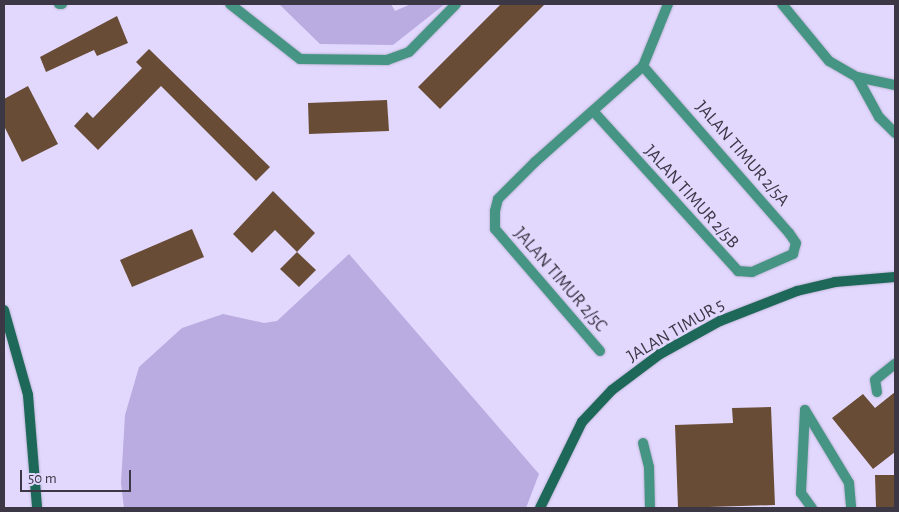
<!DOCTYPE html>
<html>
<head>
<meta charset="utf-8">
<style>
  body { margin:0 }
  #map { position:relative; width:899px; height:512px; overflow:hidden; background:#e2d8fe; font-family:"Alegreya Sans",sans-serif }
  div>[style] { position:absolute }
  .green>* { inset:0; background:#baabe1 }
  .building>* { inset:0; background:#694c36 }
  .roads { filter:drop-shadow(0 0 1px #bdb5d5) drop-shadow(0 0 1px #bdb5d5) }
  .street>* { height:10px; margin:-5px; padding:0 5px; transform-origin:5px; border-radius:5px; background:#469584 }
  .secondary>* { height:10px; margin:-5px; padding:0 5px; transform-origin:5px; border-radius:5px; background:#1e6859 }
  span { translate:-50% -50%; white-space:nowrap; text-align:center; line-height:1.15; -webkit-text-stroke:5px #e2d8fe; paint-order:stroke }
  .street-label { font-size:18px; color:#3b3745 }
  .frame { position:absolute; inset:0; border:5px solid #3b3745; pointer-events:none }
  .scale { position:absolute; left:20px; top:470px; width:111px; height:22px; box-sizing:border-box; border:2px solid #3b3745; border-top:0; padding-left:6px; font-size:15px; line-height:18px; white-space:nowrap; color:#3b3745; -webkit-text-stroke:4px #e2d8fe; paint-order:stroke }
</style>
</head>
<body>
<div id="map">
  <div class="green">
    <i style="clip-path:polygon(279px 4px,391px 4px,395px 11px,411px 4px,445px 4px,393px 45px,320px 44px)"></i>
    <i style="clip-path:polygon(349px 254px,539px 474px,526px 508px,124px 508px,121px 483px,125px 415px,139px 367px,182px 328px,223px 314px,264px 323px,277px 321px)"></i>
  </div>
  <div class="building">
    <i style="clip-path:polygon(501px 4px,545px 4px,440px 109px,418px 87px)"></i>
    <i style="clip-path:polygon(117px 16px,128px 43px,97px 56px,94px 50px,46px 72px,40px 57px)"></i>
    <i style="clip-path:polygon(149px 49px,270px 167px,256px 181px,161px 86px,98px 150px,74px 126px,87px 112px,93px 118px,142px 68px,136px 62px)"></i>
    <i style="clip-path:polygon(28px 86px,58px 144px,22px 162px,4px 126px,4px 99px)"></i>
    <i style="clip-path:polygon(387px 100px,389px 131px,309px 134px,308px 103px)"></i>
    <i style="clip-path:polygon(273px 191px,315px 233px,297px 252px,275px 230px,252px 253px,233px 234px)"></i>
    <i style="clip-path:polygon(192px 229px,204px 257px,132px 287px,120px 260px)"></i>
    <i style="clip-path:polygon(297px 252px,316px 270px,299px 287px,280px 269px)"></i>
    <i style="clip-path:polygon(895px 392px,895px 452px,873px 469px,832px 418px,863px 394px,875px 408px)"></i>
    <i style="clip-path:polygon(771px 407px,775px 505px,678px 508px,675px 425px,733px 423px,732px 408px)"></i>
    <i style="clip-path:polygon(875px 475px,895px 475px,895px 508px,876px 508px)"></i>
  </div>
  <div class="roads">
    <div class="street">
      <i style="left:59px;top:4px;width:3px"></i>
      <i style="left:230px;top:4px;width:89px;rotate:38.2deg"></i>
      <i style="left:300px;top:59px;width:87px;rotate:0.7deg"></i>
      <i style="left:387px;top:60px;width:23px;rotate:-20deg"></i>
      <i style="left:409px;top:52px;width:67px;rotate:-45.6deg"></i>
      <i style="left:782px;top:4px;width:74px;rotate:50.5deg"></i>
      <i style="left:829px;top:61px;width:32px;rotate:30deg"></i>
      <i style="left:857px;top:77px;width:39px;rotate:12deg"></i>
      <i style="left:857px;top:77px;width:46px;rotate:61.2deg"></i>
      <i style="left:879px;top:117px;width:23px;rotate:45deg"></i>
      <i style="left:594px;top:112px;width:215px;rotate:47.8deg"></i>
      <i style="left:738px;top:271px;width:14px;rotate:4deg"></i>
      <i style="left:752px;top:272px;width:45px;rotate:-23.7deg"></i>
      <i style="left:793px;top:254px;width:11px;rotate:-75deg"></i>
      <i style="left:796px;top:243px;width:12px;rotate:-125deg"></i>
      <i style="left:789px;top:233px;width:222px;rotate:-131.2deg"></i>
      <i style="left:600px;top:351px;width:161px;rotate:-130.7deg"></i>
      <i style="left:495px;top:229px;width:18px;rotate:-90deg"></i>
      <i style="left:495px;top:211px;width:12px;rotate:-76deg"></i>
      <i style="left:498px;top:199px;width:52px;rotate:-45deg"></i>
      <i style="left:535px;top:162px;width:144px;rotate:-41.6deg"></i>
      <i style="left:643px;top:66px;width:67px;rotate:-68deg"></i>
      <i style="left:877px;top:392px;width:12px;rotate:-99deg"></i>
      <i style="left:875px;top:380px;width:26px;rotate:-39deg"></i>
      <i style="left:805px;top:410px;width:85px;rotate:58.9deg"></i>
      <i style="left:849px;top:483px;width:25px;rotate:85deg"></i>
      <i style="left:805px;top:410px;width:83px;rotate:92.8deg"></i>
      <i style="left:801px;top:493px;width:19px;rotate:54deg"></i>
      <i style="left:643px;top:443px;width:25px;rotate:76deg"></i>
      <i style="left:649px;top:467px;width:41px;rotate:88.6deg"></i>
    </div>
    <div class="secondary">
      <i style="left:4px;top:310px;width:88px;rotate:74.2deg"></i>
      <i style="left:28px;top:395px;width:113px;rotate:85.4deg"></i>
      <i style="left:540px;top:508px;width:96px;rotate:-64deg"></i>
      <i style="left:582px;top:422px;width:44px;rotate:-46.8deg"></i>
      <i style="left:612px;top:390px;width:60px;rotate:-36.9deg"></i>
      <i style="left:660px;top:354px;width:68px;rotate:-28.8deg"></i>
      <i style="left:720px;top:321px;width:83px;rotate:-21.3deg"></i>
      <i style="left:797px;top:291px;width:39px;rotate:-13deg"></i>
      <i style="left:835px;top:282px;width:60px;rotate:-4.8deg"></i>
    </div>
  </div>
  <div class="street-label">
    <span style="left:742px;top:154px;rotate:49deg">JALAN TIMUR 2/5A</span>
    <span style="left:691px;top:197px;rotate:48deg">JALAN TIMUR 2/5B</span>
    <span style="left:560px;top:280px;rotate:49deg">JALAN TIMUR 2/5C</span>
    <span style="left:676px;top:331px;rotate:-30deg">JALAN TIMUR 5</span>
  </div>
  <div class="frame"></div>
  <div class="scale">50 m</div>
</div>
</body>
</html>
